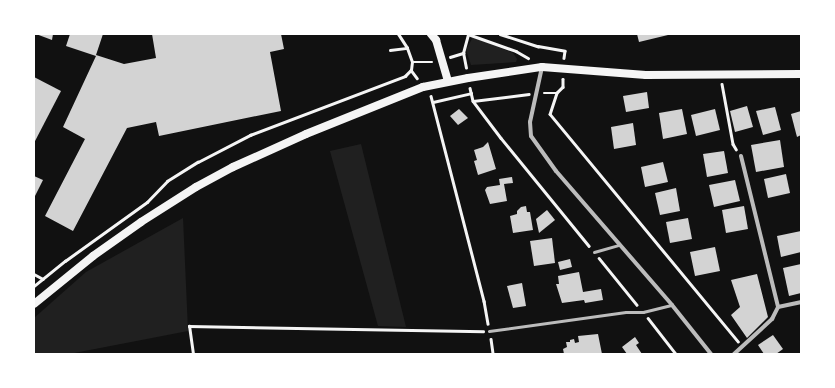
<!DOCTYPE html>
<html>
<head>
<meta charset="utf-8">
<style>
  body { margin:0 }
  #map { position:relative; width:835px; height:388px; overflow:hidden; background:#111; font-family:"DM Sans",sans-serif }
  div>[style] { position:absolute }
  .green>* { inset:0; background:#202020 }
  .building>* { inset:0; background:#d3d3d3 }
  .path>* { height:2.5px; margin:-1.25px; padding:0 1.25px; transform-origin:1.25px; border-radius:1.25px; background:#f5f5f5 }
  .service>* { height:3px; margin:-1.5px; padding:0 1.5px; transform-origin:1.5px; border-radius:1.5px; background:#bcbcbc }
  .minor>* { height:4px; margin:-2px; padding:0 2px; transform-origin:2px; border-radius:2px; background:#bcbcbc }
  .secondary>* { height:8px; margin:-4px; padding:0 4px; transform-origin:4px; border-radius:4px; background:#f5f5f5 }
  span { translate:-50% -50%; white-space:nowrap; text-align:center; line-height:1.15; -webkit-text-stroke:4px #fff; paint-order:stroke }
  .frame { position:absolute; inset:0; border:35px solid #fff; pointer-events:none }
</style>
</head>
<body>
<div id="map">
  <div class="green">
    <i style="clip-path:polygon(473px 37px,513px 53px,517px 59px,516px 62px,471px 65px,466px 50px)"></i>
    <i style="clip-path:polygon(361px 144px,406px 327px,378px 326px,330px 151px)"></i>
    <i style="clip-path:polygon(183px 218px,188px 331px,69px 354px,34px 354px,34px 318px,86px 272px)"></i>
  </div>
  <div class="building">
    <i style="clip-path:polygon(36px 34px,53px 34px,52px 40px)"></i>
    <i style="clip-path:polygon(70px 34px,103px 34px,96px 55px,124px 64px,156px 58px,152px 34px,281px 34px,284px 49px,270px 52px,281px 111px,159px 136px,156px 122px,127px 128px,73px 231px,45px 216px,85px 139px,63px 127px,96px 56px,66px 46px)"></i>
    <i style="clip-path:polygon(637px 34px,668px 34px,668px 35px,639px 42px)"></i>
    <i style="clip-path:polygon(34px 77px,61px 91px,34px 143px)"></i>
    <i style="clip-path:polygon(647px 92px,649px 108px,626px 112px,623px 96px)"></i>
    <i style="clip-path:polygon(747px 106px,753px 127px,735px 132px,730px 111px)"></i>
    <i style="clip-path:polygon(775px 107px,781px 130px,763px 135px,756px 111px)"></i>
    <i style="clip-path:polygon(459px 109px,468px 118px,458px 125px,450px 116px)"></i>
    <i style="clip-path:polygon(682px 109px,687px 134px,663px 139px,659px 113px)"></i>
    <i style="clip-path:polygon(715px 109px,720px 130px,696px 136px,691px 115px)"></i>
    <i style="clip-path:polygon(801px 111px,801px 135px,797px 137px,791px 114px)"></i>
    <i style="clip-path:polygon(633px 123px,636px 145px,614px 149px,611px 127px)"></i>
    <i style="clip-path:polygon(780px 140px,784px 167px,756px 172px,751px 145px)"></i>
    <i style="clip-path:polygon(488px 142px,496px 169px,478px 175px,474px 161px,477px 160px,474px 150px,483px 147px)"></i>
    <i style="clip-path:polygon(724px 151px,728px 173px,707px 177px,703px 154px)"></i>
    <i style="clip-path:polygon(663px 162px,668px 182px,645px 187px,641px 167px)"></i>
    <i style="clip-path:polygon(786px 174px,790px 193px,768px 198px,764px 179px)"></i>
    <i style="clip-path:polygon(34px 176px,43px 180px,34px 198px)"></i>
    <i style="clip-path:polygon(512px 177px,513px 183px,504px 184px,507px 201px,490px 204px,485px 190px,487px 187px,500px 185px,499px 179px)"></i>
    <i style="clip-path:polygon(735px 180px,740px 201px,714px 207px,709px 185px)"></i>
    <i style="clip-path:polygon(676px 188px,680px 211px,660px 215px,655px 193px)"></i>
    <i style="clip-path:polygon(526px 206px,527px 212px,530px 212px,533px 230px,513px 233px,510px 216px,517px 214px,517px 211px,521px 207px)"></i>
    <i style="clip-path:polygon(744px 206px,748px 229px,726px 233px,722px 210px)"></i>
    <i style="clip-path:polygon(547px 210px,555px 220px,539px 233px,536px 219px)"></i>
    <i style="clip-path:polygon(688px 218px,692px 239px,670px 243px,666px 222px)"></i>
    <i style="clip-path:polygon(801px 231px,801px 252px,781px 257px,777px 236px)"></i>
    <i style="clip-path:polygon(552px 238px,555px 263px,534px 266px,530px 241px)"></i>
    <i style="clip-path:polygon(715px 247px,720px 271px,695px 276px,690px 252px)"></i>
    <i style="clip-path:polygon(570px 259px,572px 267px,560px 270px,558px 262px)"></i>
    <i style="clip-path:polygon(801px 264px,801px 293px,789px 296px,783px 268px)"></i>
    <i style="clip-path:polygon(579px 272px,583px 292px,601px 289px,603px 300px,585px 303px,584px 300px,562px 303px,556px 284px,559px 284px,558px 276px)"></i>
    <i style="clip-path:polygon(757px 274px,768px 317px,747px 338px,731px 315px,740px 307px,731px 280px)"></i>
    <i style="clip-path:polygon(522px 283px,526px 306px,513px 308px,507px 286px)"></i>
    <i style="clip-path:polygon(598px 334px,602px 354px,564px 354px,563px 349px,567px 347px,566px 342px,570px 342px,570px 340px,574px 339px,575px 343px,579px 342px,578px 336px)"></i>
    <i style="clip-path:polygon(773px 335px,783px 349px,776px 354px,764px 354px,758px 345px)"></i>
    <i style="clip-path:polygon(635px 337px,639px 343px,636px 345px,642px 354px,627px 354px,622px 347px)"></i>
  </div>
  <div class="path">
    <i style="left:468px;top:34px;width:51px;rotate:19.5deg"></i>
    <i style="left:516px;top:51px;width:14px;rotate:30deg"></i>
    <i style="left:500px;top:34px;width:40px;rotate:18deg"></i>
    <i style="left:538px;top:46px;width:27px;rotate:10deg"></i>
    <i style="left:565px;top:51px;width:7px;rotate:98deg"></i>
    <i style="left:390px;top:50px;width:17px;rotate:-7deg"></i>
    <i style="left:450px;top:57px;width:14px;rotate:-17deg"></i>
    <i style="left:412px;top:62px;width:20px"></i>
    <i style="left:466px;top:68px;width:15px;rotate:-101deg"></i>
    <i style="left:463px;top:53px;width:20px;rotate:-75deg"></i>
    <i style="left:411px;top:70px;width:10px;rotate:53deg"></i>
    <i style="left:563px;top:79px;width:8px;rotate:90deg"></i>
    <i style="left:563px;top:87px;width:8px;rotate:135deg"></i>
    <i style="left:557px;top:93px;width:22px;rotate:108deg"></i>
    <i style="left:550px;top:114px;width:295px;rotate:50.4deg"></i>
    <i style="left:722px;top:84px;width:61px;rotate:79.6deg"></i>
    <i style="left:733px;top:144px;width:6px;rotate:59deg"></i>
    <i style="left:470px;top:88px;width:13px;rotate:77deg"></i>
    <i style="left:473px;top:101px;width:46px;rotate:52.9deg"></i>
    <i style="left:501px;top:138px;width:139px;rotate:50.8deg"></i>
    <i style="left:544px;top:93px;width:13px"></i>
    <i style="left:431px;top:96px;width:212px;rotate:75.5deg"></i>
    <i style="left:484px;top:301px;width:23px;rotate:80deg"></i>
    <i style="left:473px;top:101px;width:56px;rotate:-7.1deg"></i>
    <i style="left:433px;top:102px;width:39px;rotate:-13deg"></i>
    <i style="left:599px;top:258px;width:60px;rotate:51deg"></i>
    <i style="left:34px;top:274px;width:10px;rotate:29deg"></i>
    <i style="left:34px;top:286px;width:40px;rotate:-39deg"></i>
    <i style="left:65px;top:261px;width:101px;rotate:-35.7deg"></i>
    <i style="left:147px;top:202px;width:29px;rotate:-46deg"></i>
    <i style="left:167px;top:181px;width:36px;rotate:-32deg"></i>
    <i style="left:198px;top:162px;width:59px;rotate:-27.4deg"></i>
    <i style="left:250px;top:135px;width:166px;rotate:-20.8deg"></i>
    <i style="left:405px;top:76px;width:8px;rotate:-45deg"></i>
    <i style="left:411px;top:70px;width:8px;rotate:-83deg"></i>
    <i style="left:412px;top:62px;width:15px;rotate:-110deg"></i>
    <i style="left:407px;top:48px;width:17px;rotate:-123deg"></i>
    <i style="left:648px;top:318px;width:46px;rotate:52.1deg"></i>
    <i style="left:491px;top:339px;width:15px;rotate:82deg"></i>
    <i style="left:193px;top:354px;width:28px;rotate:-98deg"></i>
    <i style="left:189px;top:326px;width:294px;rotate:1deg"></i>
  </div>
  <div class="service">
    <i style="left:594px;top:252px;width:26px;rotate:-16deg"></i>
    <i style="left:489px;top:331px;width:138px;rotate:-7.9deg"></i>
    <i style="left:626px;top:312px;width:17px"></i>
    <i style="left:643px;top:312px;width:30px;rotate:-14deg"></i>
  </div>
  <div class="minor">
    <i style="left:542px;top:67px;width:56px;rotate:102.3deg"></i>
    <i style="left:530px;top:122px;width:14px;rotate:86deg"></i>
    <i style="left:531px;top:136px;width:43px;rotate:54.5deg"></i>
    <i style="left:556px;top:171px;width:177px;rotate:49.1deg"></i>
    <i style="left:672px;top:305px;width:63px;rotate:51.5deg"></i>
    <i style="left:741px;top:156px;width:155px;rotate:76.2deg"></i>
    <i style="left:734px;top:354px;width:52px;rotate:-42.6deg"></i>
    <i style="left:772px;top:319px;width:13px;rotate:-63deg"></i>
    <i style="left:778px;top:307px;width:24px;rotate:-12deg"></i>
  </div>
  <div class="secondary">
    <i style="left:431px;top:34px;width:8px;rotate:50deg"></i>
    <i style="left:436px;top:40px;width:43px;rotate:73.7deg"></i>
    <i style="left:34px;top:304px;width:76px;rotate:-39.1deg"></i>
    <i style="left:93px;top:256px;width:59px;rotate:-35.3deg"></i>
    <i style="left:141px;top:222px;width:65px;rotate:-32.5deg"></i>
    <i style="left:196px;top:187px;width:42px;rotate:-28.4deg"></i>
    <i style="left:233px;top:167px;width:80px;rotate:-24.3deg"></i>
    <i style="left:306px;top:134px;width:126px;rotate:-21.9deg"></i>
    <i style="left:423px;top:87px;width:46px;rotate:-11.3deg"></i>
    <i style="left:468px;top:78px;width:75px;rotate:-8.5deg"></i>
    <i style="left:542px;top:67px;width:104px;rotate:4.4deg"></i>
    <i style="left:646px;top:75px;width:155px;rotate:-0.4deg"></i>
  </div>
  <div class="frame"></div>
</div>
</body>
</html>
